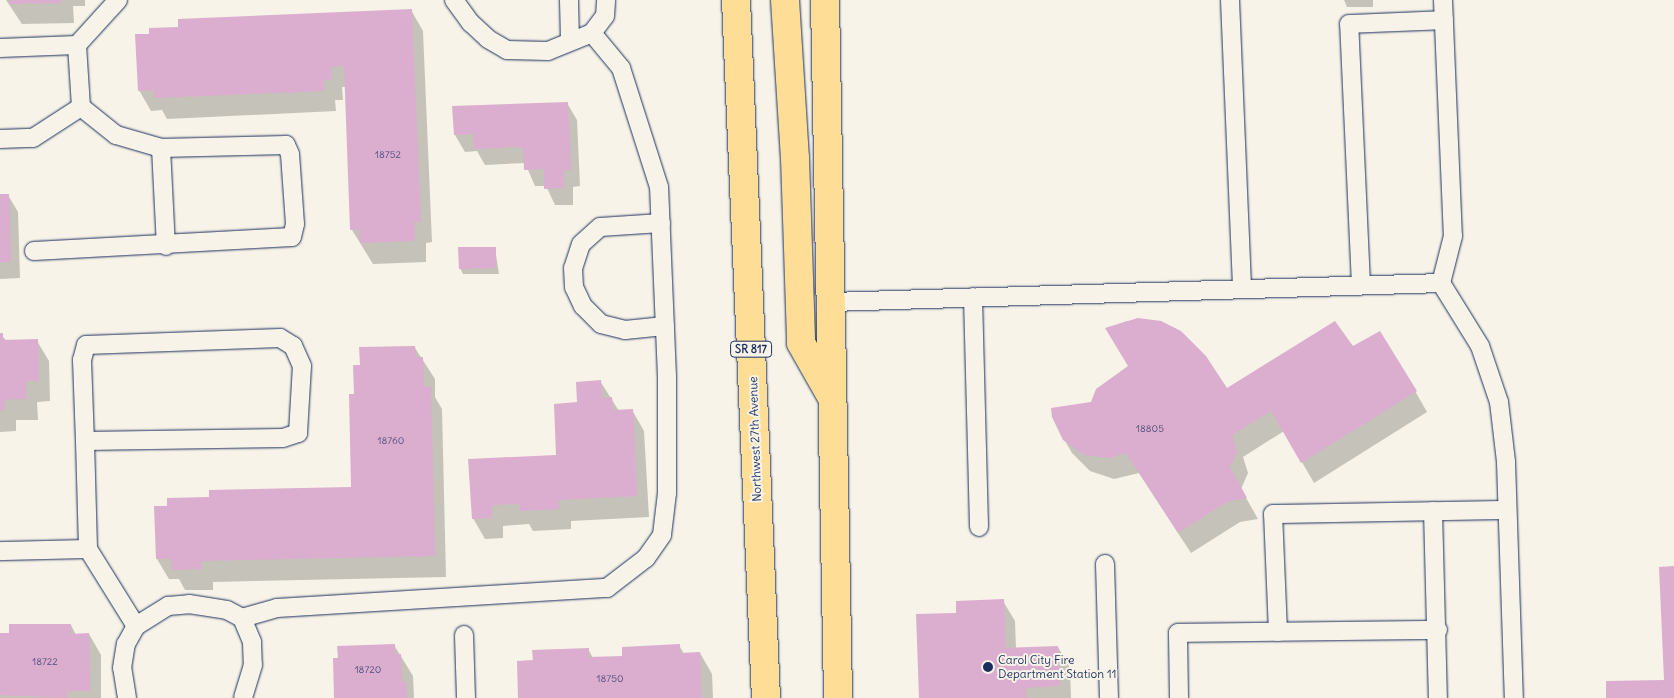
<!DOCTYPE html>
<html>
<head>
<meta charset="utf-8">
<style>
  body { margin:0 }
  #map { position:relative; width:1674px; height:698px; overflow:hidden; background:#f7f3e8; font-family:Delius,sans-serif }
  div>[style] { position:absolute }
  .shadow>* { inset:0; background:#0003 }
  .building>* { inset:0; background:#dbadcf }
  .roads { filter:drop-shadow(0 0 1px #1b2f5e) drop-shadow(0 0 1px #1b2f5e) }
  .service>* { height:18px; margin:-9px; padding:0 9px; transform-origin:9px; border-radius:9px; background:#f7f3e8 }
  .primary>* { height:28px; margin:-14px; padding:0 14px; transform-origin:14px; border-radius:14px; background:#fedd96 }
  .dots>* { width:14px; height:14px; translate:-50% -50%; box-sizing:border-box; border:2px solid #f7f3e8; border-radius:50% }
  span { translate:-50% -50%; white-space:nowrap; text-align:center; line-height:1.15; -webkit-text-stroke:4px #f7f3e8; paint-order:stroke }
  .number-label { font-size:10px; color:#4b4e7a }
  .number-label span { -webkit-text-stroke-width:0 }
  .shield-label span { padding:1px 4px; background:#f7f3e8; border:1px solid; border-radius:4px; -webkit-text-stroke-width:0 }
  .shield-label { font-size:11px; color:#1b2f5e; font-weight:700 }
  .street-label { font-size:12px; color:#1b2f5e }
  .poi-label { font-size:12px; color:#1b2f5e }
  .left { translate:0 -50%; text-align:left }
</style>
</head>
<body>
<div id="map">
  <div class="shadow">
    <i style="clip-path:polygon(6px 0,85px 0,85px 6px,73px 6px,74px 23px,22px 24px)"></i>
    <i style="clip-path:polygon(1344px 0,1373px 0,1373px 7px,1347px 7px)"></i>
    <i style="clip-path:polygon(411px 10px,423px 31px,432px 242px,426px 243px,426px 262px,373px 264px,352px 230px,346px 87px,342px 87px,343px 100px,335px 100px,336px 111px,167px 119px,162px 110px,151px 111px,139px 90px)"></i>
    <i style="clip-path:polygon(567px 103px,577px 120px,580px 186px,573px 187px,573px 205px,555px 205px,546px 186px,535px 186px,525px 163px,485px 165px,477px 151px,465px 152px,455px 135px)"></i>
    <i style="clip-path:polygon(8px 195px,18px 212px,20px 278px,0 279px,0 196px)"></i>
    <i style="clip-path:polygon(495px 248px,499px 274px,463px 274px,460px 268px)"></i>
    <i style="clip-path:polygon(1149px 320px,1226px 389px,1353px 347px,1415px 391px,1427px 412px,1314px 483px,1284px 431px,1243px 457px,1248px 473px,1241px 489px,1258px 519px,1240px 522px,1191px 553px,1139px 473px,1114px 479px,1090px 471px,1072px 453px,1060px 432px,1129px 367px,1107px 328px,1127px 321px)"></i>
    <i style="clip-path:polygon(0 334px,7px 341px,37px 341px,49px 361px,50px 401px,37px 402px,38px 420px,16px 420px,16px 431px,0 432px)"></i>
    <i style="clip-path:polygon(415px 348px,435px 379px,435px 397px,442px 409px,446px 577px,213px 582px,213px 590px,185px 590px,179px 579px,169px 579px,157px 559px,168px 507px,210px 499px,353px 489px,355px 395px,361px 366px)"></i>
    <i style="clip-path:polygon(600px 381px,619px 411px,632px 410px,644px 431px,649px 517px,571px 521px,571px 529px,533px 531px,529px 524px,503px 526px,503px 538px,485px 539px,473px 518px,558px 456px,578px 403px)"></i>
    <i style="clip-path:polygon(1003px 601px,1015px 621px,1016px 649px,1058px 647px,1070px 668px,1071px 698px,920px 698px,958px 614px)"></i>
    <i style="clip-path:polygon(71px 625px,76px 635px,89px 634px,101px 655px,101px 698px,0 698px,0 634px)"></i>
    <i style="clip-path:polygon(394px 645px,413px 676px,414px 698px,336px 698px)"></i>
    <i style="clip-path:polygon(679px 645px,684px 654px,700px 653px,712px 674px,713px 698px,520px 698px,534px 661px,588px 649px,593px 658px,624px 657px)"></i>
  </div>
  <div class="building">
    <i style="clip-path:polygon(9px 0,62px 0,62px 3px,9px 4px)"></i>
    <i style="clip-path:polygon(412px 9px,421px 222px,415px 222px,415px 241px,360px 243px,359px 229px,350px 230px,344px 66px,331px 67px,332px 80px,324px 80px,324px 91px,154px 98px,154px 90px,138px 91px,135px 34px,149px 34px,149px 28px,178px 27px,178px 19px)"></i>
    <i style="clip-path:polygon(568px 102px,571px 170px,564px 170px,564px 188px,544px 189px,544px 169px,524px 170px,523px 147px,474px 149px,473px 134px,454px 135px,452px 106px)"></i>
    <i style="clip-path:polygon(0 194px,9px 194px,11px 262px,0 262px)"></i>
    <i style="clip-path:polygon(458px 247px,496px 247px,496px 268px,459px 269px)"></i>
    <i style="clip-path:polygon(1138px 318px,1161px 321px,1181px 331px,1206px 356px,1227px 388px,1335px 321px,1353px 346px,1380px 331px,1417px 391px,1301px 463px,1271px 411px,1232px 435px,1237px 452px,1230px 467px,1247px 498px,1227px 502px,1178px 533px,1126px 453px,1110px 458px,1084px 455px,1063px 440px,1052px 417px,1051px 408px,1091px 402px,1096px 389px,1128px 366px,1105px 328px)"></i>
    <i style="clip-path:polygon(0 333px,3px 333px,3px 340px,38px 339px,39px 381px,26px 381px,26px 399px,5px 400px,5px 411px,0 411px)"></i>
    <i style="clip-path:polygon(415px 346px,416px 357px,423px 357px,424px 387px,431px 387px,435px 556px,201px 561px,202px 569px,172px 570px,171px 559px,156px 559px,154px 506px,167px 506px,167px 498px,209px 497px,209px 490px,351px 487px,349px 394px,354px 394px,353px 365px,360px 365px,359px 347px)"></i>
    <i style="clip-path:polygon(601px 380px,602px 398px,612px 397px,613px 410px,633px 409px,637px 496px,559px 500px,560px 509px,520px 511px,519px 504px,492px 505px,492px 518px,472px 519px,468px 459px,556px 455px,554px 404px,577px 402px,576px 382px)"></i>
    <i style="clip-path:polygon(1674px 566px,1674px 698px,1606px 698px,1606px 681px,1664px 680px,1659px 567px)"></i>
    <i style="clip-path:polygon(1004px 599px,1006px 648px,1058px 646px,1060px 686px,1026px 688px,1026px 698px,919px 698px,916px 614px,956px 613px,956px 601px)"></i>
    <i style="clip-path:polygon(9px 624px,71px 624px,71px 634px,89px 633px,90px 691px,67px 691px,67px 698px,0 695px,0 633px,9px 633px)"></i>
    <i style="clip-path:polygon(395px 644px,395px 654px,401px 654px,402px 682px,406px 682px,407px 698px,334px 698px,333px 658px,338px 658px,337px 646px)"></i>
    <i style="clip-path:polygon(680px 644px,680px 653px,700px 652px,702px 698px,518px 698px,517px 661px,533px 660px,532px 650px,589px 648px,589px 657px,622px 656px,622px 647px)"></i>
  </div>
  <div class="roads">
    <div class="service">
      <i style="left:454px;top:0;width:29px;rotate:54deg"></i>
      <i style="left:471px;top:23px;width:23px;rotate:43deg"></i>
      <i style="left:488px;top:39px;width:22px;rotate:30deg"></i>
      <i style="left:507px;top:50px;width:41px;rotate:1.4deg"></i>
      <i style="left:548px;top:51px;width:48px;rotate:-22.2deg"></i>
      <i style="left:592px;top:33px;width:21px;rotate:-53deg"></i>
      <i style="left:605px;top:16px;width:16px;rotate:-86deg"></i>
      <i style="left:569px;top:0;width:40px;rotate:88.6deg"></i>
      <i style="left:1230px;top:0;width:289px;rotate:87.6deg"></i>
      <i style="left:1443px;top:0;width:236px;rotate:87.6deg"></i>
      <i style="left:1453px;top:236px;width:49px;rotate:104.3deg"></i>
      <i style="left:1441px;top:283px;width:74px;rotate:58.2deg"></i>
      <i style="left:1480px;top:346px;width:59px;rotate:71.3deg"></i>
      <i style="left:1499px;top:402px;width:60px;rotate:83.3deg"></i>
      <i style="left:1506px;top:462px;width:236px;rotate:88.1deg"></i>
      <i style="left:0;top:48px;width:77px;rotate:-2.2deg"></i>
      <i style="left:0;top:139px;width:33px;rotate:-2deg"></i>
      <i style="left:33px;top:138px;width:57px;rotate:-32.9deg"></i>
      <i style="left:161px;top:148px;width:98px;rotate:87.1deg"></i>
      <i style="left:661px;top:223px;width:61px;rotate:176.2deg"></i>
      <i style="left:600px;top:227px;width:25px;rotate:138deg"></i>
      <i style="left:581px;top:244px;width:25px;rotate:108deg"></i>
      <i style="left:573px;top:268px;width:19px;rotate:87deg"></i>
      <i style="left:574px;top:287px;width:21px;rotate:65deg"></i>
      <i style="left:583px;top:306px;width:25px;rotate:45deg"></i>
      <i style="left:601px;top:324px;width:25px;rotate:14deg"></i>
      <i style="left:625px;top:330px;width:40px;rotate:-5.7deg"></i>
      <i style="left:34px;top:251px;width:258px;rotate:-3.1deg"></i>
      <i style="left:292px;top:237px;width:13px;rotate:-77deg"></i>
      <i style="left:295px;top:224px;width:70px;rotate:-94.1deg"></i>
      <i style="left:290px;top:154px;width:10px;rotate:-114deg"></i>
      <i style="left:286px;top:145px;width:125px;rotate:178.6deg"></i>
      <i style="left:161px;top:148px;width:47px;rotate:-163.9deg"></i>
      <i style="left:116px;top:135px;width:45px;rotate:-141.3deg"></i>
      <i style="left:81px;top:107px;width:62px;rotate:-93.7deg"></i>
      <i style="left:77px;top:45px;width:61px;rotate:-47.7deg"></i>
      <i style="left:1361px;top:285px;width:261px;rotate:-92.6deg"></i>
      <i style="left:1349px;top:24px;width:95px;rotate:-2.4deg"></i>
      <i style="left:973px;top:297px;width:230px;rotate:88.5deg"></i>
      <i style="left:831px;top:302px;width:610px;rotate:-1.78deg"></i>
      <i style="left:85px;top:441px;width:198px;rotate:-0.9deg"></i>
      <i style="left:283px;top:438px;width:16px;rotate:-18deg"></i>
      <i style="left:298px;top:433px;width:67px;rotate:-86.6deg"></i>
      <i style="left:302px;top:366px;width:22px;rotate:-114deg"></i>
      <i style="left:293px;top:346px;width:15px;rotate:-148deg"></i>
      <i style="left:280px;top:338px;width:194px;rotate:177.9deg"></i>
      <i style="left:86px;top:345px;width:16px;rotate:105deg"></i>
      <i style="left:82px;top:360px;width:81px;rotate:87.9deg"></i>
      <i style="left:85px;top:441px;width:108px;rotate:88.4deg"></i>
      <i style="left:88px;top:549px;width:91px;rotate:58.1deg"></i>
      <i style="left:1433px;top:511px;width:187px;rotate:88.5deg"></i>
      <i style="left:0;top:551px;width:88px;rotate:-1.3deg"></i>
      <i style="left:1105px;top:564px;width:134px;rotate:88.3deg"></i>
      <i style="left:242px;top:618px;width:36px;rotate:-16deg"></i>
      <i style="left:277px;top:608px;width:331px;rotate:-3.5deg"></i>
      <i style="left:607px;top:588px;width:49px;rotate:-37.6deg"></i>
      <i style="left:646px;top:558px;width:28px;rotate:-55deg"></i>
      <i style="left:662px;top:535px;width:42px;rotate:-83.2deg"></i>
      <i style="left:667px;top:493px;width:116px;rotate:-90deg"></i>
      <i style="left:667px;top:377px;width:190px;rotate:-92.4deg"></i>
      <i style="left:659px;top:187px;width:125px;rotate:-107.7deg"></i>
      <i style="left:621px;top:68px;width:45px;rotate:-129.6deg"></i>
      <i style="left:1278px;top:632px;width:118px;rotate:-92.4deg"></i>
      <i style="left:1273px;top:514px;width:234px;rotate:-1deg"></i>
      <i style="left:464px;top:635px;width:63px;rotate:88.2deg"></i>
      <i style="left:127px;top:698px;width:30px;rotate:-99deg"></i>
      <i style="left:122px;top:668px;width:24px;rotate:-81deg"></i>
      <i style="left:126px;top:644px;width:21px;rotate:-61deg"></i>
      <i style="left:136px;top:626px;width:38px;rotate:-32deg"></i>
      <i style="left:168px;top:606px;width:21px;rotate:-5deg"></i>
      <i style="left:189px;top:604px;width:38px;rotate:9deg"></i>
      <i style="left:227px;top:610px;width:17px;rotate:28deg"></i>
      <i style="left:242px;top:618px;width:26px;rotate:67deg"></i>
      <i style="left:252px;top:642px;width:23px;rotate:88deg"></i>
      <i style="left:253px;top:665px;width:34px;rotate:107deg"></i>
      <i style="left:1179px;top:698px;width:65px;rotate:-90.9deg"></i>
      <i style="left:1178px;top:633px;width:260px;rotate:-0.7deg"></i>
    </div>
    <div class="primary">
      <i style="left:736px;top:0;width:699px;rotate:87.54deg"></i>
      <i style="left:785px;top:0;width:158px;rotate:86.4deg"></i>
      <i style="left:795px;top:158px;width:185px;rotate:88.1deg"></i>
      <i style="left:801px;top:343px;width:59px;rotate:60.4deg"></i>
      <i style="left:825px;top:0;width:698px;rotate:88.93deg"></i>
    </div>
  </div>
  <div class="dots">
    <i style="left:988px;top:667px;background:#1b2f5e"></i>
  </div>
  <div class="number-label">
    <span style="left:388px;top:155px">18752</span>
    <span style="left:1150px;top:429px">18805</span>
    <span style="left:391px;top:441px">18760</span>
    <span style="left:45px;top:662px">18722</span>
    <span style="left:368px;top:670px">18720</span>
    <span style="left:610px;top:679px">18750</span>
  </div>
  <div class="shield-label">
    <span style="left:751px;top:349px">SR 817</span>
  </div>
  <div class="street-label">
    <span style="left:755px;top:439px;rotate:-92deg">Northwest 27th Avenue</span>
  </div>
  <div class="poi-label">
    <span class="left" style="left:998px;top:667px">Carol City Fire<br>Department Station 11</span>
  </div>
</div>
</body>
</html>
